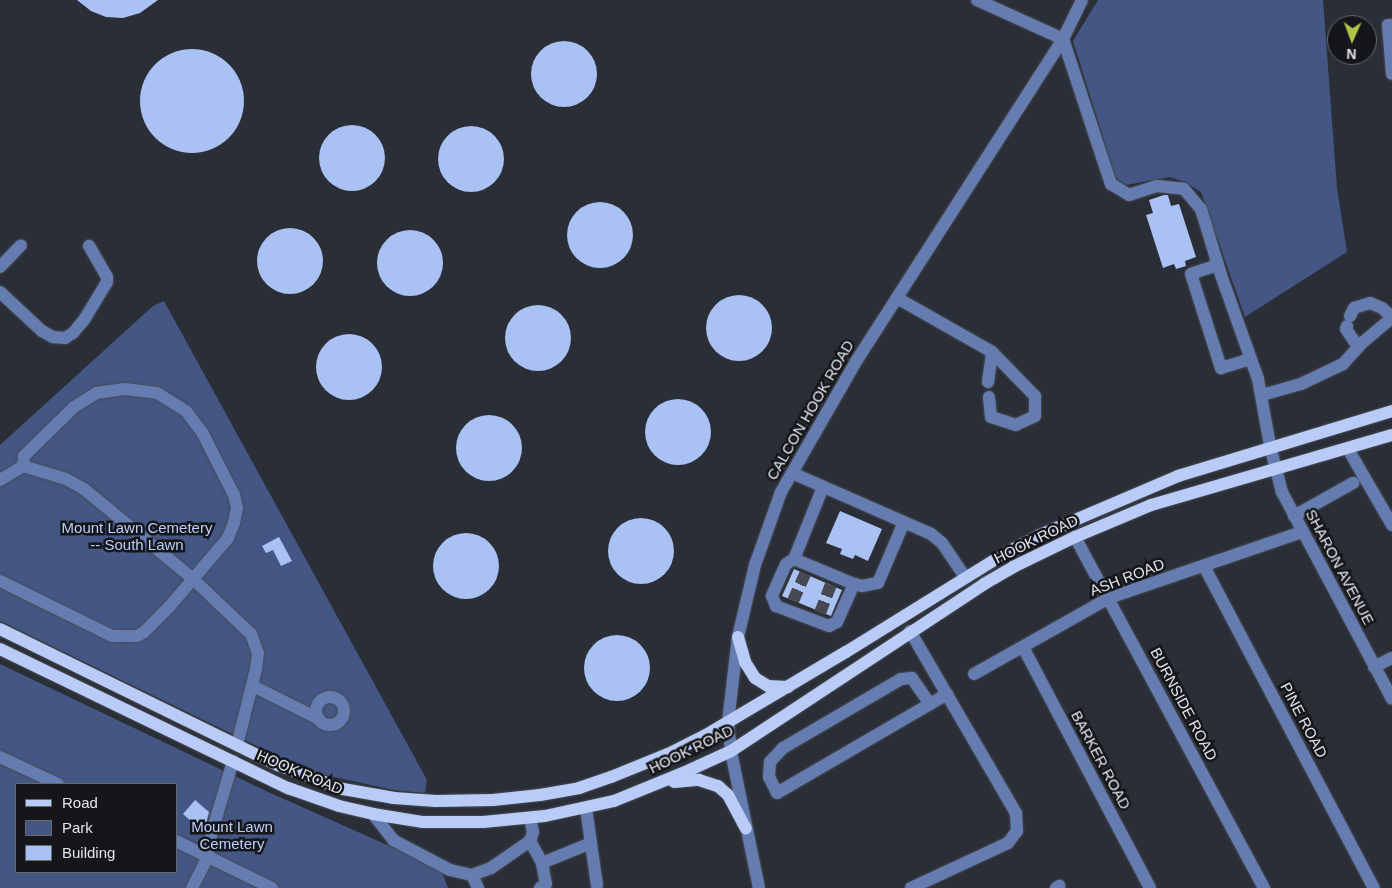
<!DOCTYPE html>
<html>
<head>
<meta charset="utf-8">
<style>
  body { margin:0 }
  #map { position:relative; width:1392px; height:888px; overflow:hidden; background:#2a2e37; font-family:Arial,sans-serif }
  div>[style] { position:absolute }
  .green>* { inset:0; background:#445683 }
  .building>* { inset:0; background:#aac1f4 }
  .round { border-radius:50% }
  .minor-tunnel>* { height:12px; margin-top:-6px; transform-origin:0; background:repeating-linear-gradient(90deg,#464952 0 12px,transparent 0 18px) }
  .roads { filter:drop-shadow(0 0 1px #484b54) drop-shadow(0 0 1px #484b54) }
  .minor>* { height:12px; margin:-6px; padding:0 6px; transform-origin:6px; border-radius:6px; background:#657cb0 }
  .minor>.ring { margin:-6px; padding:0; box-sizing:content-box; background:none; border:12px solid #657cb0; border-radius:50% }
  .major>* { height:12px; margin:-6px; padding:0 6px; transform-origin:6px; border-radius:6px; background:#b9ccf7 }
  span { translate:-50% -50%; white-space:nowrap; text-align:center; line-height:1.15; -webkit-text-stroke:5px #14161a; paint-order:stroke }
  .street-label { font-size:15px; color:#e3e5eb }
  .park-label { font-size:15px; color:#bccffa }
  .legend { position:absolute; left:15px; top:783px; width:162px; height:90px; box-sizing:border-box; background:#14161a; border:1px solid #67696e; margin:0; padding:6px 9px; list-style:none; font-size:15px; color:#e3e5eb }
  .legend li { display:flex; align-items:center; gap:10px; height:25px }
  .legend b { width:25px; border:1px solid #67696e }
  .north { position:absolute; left:1327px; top:15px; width:50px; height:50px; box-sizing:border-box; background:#14161a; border:1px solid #67696e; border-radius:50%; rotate:182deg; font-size:14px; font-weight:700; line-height:20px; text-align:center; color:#e3e5eb }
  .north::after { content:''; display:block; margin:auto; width:18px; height:22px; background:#b3c24b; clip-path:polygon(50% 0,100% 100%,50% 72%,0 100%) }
</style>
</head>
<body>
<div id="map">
  <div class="green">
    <i style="clip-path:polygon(1098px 0,1323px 0,1337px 188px,1347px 252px,1245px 317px,1201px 192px,1185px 182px,1170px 177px,1126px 185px,1116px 179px,1073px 41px)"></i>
    <i style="clip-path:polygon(164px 301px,427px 780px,425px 793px,394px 790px,325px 775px,288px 761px,0 621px,0 445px,153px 306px)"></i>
    <i style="clip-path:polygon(evenodd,0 664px,266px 791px,441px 869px,448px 888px,0 888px,0 664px,16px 784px,176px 784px,176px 872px,16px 872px,16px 784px)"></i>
  </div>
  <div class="building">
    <i style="clip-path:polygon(77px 0,158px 0,140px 13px,123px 18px,106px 17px,91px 11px)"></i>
    <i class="round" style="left:531px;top:41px;width:66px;height:66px"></i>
    <i class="round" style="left:140px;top:49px;width:104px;height:104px"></i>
    <i class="round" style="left:319px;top:125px;width:66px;height:66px"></i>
    <i class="round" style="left:438px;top:126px;width:66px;height:66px"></i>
    <i style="clip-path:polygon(1164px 195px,1168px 195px,1171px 206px,1179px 204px,1196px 257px,1185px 261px,1186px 266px,1176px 269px,1174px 264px,1163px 268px,1146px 215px,1153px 213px,1149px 200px)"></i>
    <i class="round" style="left:567px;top:202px;width:66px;height:66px"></i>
    <i class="round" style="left:257px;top:228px;width:66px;height:66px"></i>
    <i class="round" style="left:377px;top:230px;width:66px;height:66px"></i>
    <i class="round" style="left:706px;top:295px;width:66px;height:66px"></i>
    <i class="round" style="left:505px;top:305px;width:66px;height:66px"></i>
    <i class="round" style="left:316px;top:334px;width:66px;height:66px"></i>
    <i class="round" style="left:645px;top:399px;width:66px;height:66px"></i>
    <i class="round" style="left:456px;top:415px;width:66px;height:66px"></i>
    <i style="clip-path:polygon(840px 511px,882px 529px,868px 561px,855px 555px,853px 559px,840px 554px,842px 549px,826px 543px)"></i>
    <i class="round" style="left:608px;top:518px;width:66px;height:66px"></i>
    <i class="round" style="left:433px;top:533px;width:66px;height:66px"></i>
    <i style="clip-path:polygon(279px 537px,292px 561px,281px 566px,273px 550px,266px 553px,262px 546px)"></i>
    <i style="clip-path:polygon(794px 569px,842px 590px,831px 616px,782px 596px)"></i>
    <i class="round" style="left:584px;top:635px;width:66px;height:66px"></i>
    <i style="clip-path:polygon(195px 800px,209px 812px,206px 824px,201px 830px,183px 814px)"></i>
  </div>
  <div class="minor-tunnel">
    <i style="left:793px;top:601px;width:30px;rotate:-66deg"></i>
    <i style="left:820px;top:613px;width:30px;rotate:-69deg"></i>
  </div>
  <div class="roads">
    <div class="minor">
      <i style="left:977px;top:0;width:94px;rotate:24.4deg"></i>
      <i style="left:1063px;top:39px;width:153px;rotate:71.7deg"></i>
      <i style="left:1111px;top:184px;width:21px;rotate:31deg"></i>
      <i style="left:1129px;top:195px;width:29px;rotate:-18deg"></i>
      <i style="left:1157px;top:186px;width:27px;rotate:6deg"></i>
      <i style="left:1184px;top:189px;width:26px;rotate:50deg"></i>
      <i style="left:1201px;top:209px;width:69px;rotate:73.1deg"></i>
      <i style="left:1221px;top:275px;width:110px;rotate:70.4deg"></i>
      <i style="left:1258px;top:379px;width:68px;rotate:79.8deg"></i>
      <i style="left:1270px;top:446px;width:48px;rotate:75.4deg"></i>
      <i style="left:1282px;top:492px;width:234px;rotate:62deg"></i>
      <i style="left:1392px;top:25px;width:4px;rotate:180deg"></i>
      <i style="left:1388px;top:25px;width:49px;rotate:85.3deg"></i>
      <i style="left:1218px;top:265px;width:28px;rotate:162deg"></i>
      <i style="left:1191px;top:274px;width:99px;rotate:72.3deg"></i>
      <i style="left:1221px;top:368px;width:31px;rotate:-17deg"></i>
      <i style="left:0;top:267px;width:30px;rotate:-46deg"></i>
      <i style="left:0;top:292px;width:57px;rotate:42.9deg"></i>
      <i style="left:42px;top:331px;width:13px;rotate:29deg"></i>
      <i style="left:53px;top:337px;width:12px;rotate:5deg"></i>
      <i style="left:65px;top:338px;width:9px;rotate:-32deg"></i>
      <i style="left:73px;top:333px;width:17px;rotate:-50deg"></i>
      <i style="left:84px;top:320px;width:44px;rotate:-58.8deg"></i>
      <i style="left:107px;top:282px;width:5px;rotate:-90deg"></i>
      <i style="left:107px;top:277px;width:36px;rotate:-120deg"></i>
      <i style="left:897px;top:298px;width:109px;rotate:29.6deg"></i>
      <i style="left:992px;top:352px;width:62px;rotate:45.7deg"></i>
      <i style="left:1035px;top:396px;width:20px;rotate:90deg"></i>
      <i style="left:1035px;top:416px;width:21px;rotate:155deg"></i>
      <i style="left:1016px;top:425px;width:26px;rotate:-162deg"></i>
      <i style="left:991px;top:417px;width:20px;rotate:-96deg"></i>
      <i style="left:1350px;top:316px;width:9px;rotate:-63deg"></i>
      <i style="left:1354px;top:308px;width:17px;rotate:-17deg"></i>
      <i style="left:1370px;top:303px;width:13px;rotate:23deg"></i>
      <i style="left:1382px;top:308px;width:13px;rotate:42deg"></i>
      <i style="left:1347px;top:326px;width:3px;rotate:108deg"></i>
      <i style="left:1346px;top:329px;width:22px;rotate:56deg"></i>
      <i style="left:988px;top:382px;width:30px;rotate:-82deg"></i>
      <i style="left:1262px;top:395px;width:41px;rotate:-15.8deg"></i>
      <i style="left:1301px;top:384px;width:47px;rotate:-25.5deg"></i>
      <i style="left:1343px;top:364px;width:28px;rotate:-48deg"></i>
      <i style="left:1362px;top:343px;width:39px;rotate:-40deg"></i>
      <i style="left:1348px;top:449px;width:88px;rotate:59.9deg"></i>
      <i style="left:23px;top:466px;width:45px;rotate:16.8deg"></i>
      <i style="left:66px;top:479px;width:21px;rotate:29deg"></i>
      <i style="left:84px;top:489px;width:141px;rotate:39.5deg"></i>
      <i style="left:193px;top:579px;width:80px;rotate:43.5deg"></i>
      <i style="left:251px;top:634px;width:20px;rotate:70deg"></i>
      <i style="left:258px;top:653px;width:16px;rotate:97deg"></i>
      <i style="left:256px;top:669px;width:78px;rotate:104deg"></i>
      <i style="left:792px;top:473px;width:152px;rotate:23.7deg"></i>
      <i style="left:931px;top:534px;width:14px;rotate:39deg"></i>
      <i style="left:942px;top:543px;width:41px;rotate:55.9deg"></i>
      <i style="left:0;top:480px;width:27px;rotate:-31deg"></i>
      <i style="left:23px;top:466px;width:10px;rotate:-84deg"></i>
      <i style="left:24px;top:456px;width:70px;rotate:-44.4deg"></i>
      <i style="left:74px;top:407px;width:26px;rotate:-32deg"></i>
      <i style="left:96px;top:393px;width:29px;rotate:-8deg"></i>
      <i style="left:125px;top:389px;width:32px;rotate:7deg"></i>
      <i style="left:157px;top:393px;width:34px;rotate:32deg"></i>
      <i style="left:186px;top:411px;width:26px;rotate:53deg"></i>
      <i style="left:202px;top:432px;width:71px;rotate:63.1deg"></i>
      <i style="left:234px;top:495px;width:13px;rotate:77deg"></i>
      <i style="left:237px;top:508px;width:15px;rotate:101deg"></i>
      <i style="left:234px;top:523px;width:16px;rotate:112deg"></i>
      <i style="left:228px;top:538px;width:89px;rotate:130.5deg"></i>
      <i style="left:170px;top:606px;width:37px;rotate:135deg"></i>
      <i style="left:144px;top:632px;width:8px;rotate:150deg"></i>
      <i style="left:137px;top:636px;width:25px;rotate:180deg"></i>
      <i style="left:112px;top:636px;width:125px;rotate:-153.8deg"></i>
      <i style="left:823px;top:487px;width:78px;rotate:111.9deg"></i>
      <i style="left:794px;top:559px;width:9px;rotate:148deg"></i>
      <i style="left:786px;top:564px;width:35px;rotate:114deg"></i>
      <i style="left:772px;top:596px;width:11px;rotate:68deg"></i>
      <i style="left:776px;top:606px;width:57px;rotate:20.7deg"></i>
      <i style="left:829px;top:626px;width:9px;rotate:-27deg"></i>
      <i style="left:837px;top:622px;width:42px;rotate:-65.9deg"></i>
      <i style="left:854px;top:584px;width:8px;rotate:14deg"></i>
      <i style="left:862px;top:586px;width:16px;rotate:-11deg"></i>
      <i style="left:878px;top:583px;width:66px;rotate:-66.9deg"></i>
      <i style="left:1294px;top:516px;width:68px;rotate:-29.2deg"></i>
      <i style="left:1075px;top:537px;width:399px;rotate:61.7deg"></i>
      <i style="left:794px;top:559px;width:65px;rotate:22.6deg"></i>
      <i style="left:1204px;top:566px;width:364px;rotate:62.2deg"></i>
      <i style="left:910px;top:631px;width:211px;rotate:59.8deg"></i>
      <i style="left:1016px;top:813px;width:18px;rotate:87deg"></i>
      <i style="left:1017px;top:831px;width:15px;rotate:127deg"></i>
      <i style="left:1008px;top:843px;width:107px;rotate:155.1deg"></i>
      <i style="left:1023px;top:647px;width:272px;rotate:62.2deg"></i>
      <i style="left:1374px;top:667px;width:20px;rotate:-27deg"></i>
      <i style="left:974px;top:674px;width:155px;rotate:-29.4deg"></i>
      <i style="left:1109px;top:598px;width:204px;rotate:-18.9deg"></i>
      <i style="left:253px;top:686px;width:74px;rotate:26.6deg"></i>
      <i class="ring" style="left:316px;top:697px;width:16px;height:16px"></i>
      <i style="left:930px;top:704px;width:32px;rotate:-125deg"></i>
      <i style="left:912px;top:678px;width:11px;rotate:175deg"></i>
      <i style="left:901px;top:679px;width:137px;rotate:149.7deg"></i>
      <i style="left:783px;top:748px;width:19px;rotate:133deg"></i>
      <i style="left:770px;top:762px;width:15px;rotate:94deg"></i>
      <i style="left:769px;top:777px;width:18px;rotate:63deg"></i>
      <i style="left:777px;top:793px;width:177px;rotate:-30.2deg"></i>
      <i style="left:930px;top:704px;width:20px;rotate:-30deg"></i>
      <i style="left:0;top:757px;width:64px;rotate:25deg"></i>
      <i style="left:586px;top:808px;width:78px;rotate:81.9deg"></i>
      <i style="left:373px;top:814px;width:33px;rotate:52deg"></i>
      <i style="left:393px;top:840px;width:64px;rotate:27.8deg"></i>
      <i style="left:450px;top:870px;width:23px;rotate:13deg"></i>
      <i style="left:472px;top:875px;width:20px;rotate:-20deg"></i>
      <i style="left:491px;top:868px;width:47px;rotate:-34.7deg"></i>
      <i style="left:530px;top:818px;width:14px;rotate:78deg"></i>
      <i style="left:533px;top:832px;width:9px;rotate:108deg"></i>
      <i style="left:530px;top:841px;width:25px;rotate:61deg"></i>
      <i style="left:542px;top:863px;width:53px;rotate:-22.2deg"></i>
      <i style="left:176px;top:841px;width:107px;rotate:26.1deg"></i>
      <i style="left:472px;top:875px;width:14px;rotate:65deg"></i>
      <i style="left:192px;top:888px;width:36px;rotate:-63deg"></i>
      <i style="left:208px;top:856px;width:24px;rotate:-81deg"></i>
      <i style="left:212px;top:832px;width:74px;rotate:-73.5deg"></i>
      <i style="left:540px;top:888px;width:7px;rotate:-34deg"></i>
      <i style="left:546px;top:884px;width:21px;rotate:-101deg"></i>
      <i style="left:759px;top:888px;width:140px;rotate:-101.6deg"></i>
      <i style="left:731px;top:751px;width:29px;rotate:-96deg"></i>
      <i style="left:728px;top:722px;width:86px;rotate:-83.3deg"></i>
      <i style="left:738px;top:637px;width:74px;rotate:-76.7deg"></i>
      <i style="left:755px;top:565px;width:77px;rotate:-70.4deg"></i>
      <i style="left:781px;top:492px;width:152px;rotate:-60.1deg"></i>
      <i style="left:857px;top:360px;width:381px;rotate:-57.3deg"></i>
      <i style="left:1063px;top:39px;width:43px;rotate:-64deg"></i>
      <i style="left:1056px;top:888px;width:4px;rotate:-34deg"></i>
    </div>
    <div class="major">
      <i style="left:0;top:629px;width:309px;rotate:26.1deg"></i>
      <i style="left:278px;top:765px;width:69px;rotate:20.3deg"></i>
      <i style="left:343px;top:789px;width:52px;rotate:10deg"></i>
      <i style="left:394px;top:798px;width:42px;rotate:4.1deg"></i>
      <i style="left:436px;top:801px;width:57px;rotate:-1deg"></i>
      <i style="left:493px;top:800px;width:47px;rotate:-6.1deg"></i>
      <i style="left:540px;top:795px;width:40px;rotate:-10deg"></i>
      <i style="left:579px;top:788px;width:34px;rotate:-19deg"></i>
      <i style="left:611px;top:777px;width:61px;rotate:-22deg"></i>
      <i style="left:668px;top:754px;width:42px;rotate:-26.6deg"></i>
      <i style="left:706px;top:735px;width:163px;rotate:-30.7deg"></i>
      <i style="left:846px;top:652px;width:186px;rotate:-31.8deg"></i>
      <i style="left:1004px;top:554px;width:41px;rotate:-27.8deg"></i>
      <i style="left:1040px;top:535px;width:150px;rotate:-23.1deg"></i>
      <i style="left:1178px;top:476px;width:224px;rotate:-16.9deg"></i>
      <i style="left:738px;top:637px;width:26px;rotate:74deg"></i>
      <i style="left:745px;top:662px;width:19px;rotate:58deg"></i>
      <i style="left:755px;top:678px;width:15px;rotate:32deg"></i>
      <i style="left:768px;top:686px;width:20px;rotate:3deg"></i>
      <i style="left:0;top:649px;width:320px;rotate:25.8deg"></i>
      <i style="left:288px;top:788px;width:54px;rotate:19.4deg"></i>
      <i style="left:339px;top:806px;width:35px;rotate:13deg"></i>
      <i style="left:373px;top:814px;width:51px;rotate:9.1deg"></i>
      <i style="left:423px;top:822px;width:60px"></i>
      <i style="left:483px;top:822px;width:62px;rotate:-5.5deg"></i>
      <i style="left:545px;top:816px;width:71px;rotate:-12.3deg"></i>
      <i style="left:614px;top:801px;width:74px;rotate:-22.1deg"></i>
      <i style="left:683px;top:773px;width:53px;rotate:-24.6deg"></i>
      <i style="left:731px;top:751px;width:303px;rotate:-33.4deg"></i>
      <i style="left:984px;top:584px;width:34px;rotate:-30deg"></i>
      <i style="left:1013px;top:567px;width:69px;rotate:-25.8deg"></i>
      <i style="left:1075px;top:537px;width:82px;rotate:-22.8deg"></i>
      <i style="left:1151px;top:505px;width:251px;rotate:-16.2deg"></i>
      <i style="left:674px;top:782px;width:25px;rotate:-5deg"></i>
      <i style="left:699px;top:780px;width:20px;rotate:18deg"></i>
      <i style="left:718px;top:786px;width:13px;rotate:42deg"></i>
      <i style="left:728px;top:795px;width:38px;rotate:62deg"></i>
    </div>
  </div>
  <div class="street-label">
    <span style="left:810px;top:410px;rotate:-60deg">CALCON HOOK ROAD</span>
    <span style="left:1036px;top:539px;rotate:-26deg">HOOK ROAD</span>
    <span style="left:1340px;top:567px;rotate:62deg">SHARON AVENUE</span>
    <span style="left:1127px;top:577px;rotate:-21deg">ASH ROAD</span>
    <span style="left:1184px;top:704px;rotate:62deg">BURNSIDE ROAD</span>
    <span style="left:1304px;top:720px;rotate:62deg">PINE ROAD</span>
    <span style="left:691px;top:749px;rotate:-26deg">HOOK ROAD</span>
    <span style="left:1101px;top:760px;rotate:62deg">BARKER ROAD</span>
    <span style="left:300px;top:772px;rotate:23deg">HOOK ROAD</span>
  </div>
  <div class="park-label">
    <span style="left:137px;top:536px">Mount Lawn Cemetery<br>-- South Lawn</span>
    <span style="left:232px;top:835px">Mount Lawn<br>Cemetery</span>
  </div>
  <ul class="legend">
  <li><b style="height:6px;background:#b9ccf7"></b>Road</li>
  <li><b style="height:14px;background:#445683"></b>Park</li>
  <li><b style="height:14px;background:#aac1f4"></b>Building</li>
  </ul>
  <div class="north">N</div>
</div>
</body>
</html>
